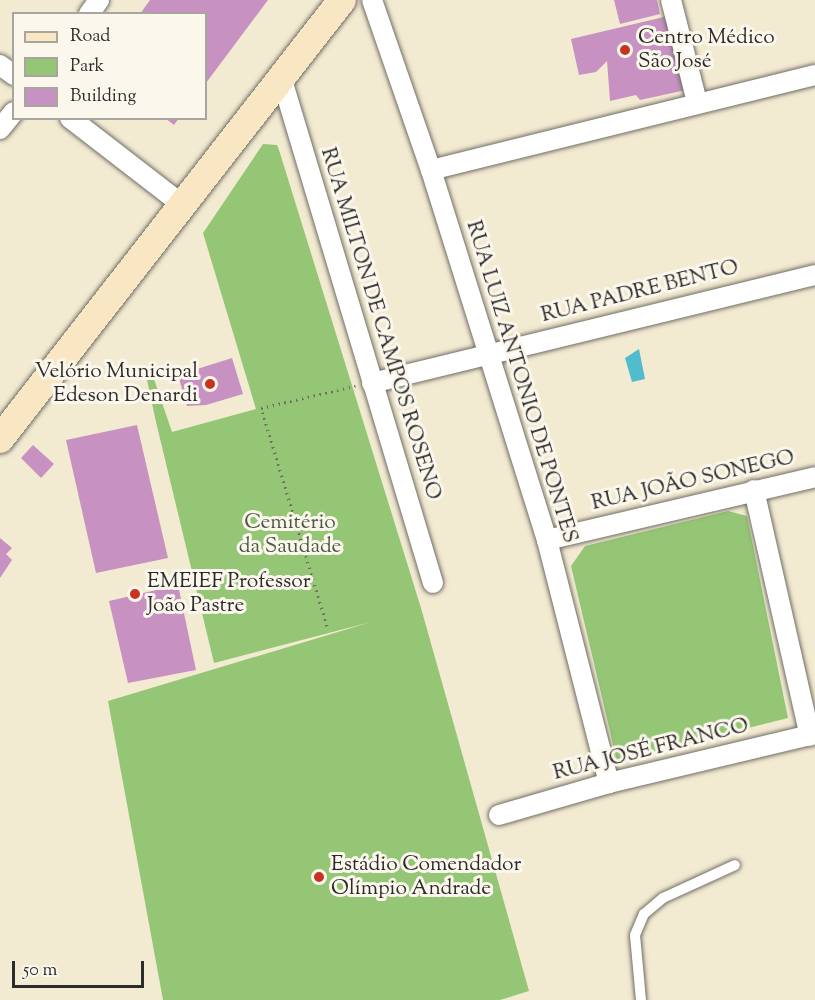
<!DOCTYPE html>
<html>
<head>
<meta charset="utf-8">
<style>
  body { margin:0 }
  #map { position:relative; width:815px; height:1000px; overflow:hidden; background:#f3ead2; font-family:"Sorts Mill Goudy",serif }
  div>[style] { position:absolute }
  .green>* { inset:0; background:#94c676 }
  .water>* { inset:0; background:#51bccd }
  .building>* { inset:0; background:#c792c2 }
  .path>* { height:3px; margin-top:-1.5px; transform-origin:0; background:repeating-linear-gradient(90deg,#716e65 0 1.5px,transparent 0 6px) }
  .roads { filter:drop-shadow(0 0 2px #716e65) drop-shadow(0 0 2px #716e65) }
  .service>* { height:10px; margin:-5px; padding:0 5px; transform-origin:5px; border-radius:5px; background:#fff }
  .minor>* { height:20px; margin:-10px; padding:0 10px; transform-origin:10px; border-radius:10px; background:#fff }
  .secondary>* { height:28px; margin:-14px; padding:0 14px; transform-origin:14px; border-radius:14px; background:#f9e7c3 }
  .dots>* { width:16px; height:16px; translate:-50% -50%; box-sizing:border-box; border:3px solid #fbf7ec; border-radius:50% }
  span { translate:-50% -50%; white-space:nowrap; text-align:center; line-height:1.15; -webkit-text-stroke:6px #fbf7ec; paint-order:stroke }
  .poi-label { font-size:21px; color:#2b2b2b }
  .left { translate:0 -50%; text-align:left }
  .right { translate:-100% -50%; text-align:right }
  .street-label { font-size:21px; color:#2b2b2b }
  .park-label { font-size:21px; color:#4a5a42 }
  .legend { position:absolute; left:12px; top:12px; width:195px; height:108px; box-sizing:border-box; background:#fbf7ec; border:2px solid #a8a59f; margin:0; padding:8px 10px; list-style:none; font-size:18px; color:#2b2b2b }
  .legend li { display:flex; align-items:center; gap:12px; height:30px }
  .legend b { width:30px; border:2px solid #a8a59f }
  .scale { position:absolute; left:12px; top:961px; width:132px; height:27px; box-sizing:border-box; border:3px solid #2b2b2b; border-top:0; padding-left:8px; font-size:18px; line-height:21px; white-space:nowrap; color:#2b2b2b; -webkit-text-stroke:4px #fbf7ec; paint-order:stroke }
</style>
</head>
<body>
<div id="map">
  <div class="green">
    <i style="clip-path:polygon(263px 144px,277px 145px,279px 150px,421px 608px,529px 991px,500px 1000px,163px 1000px,108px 701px,371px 622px,214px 663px,156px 422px,147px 380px,154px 379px,172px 432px,256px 409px,203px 233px)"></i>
    <i style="clip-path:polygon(728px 511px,747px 516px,788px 718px,617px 761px,571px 566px,585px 546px)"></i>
  </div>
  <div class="water">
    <i style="clip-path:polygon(639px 349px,645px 379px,632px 382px,625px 358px)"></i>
  </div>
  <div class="building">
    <i style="clip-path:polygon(150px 0,268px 0,206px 83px,206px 14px,140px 14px)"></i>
    <i style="clip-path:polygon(614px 0,657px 0,660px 14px,620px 24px)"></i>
    <i style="clip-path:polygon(668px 16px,686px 90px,640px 100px,636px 95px,610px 101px,607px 61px,596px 72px,579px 75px,571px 39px)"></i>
    <i style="clip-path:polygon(165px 118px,179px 118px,174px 125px)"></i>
    <i style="clip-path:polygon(232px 358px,243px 394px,206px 405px,187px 406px,178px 375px)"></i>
    <i style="clip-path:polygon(137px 425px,168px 558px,96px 573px,66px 440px)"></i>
    <i style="clip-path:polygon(33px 445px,54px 464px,41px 478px,21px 458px)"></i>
    <i style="clip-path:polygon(0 538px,12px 548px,6px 554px,12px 560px,0 578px)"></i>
    <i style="clip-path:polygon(178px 585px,196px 670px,128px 683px,109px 601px)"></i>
  </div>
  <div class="path">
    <i style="left:327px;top:626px;width:228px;rotate:-106.8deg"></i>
    <i style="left:261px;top:408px;width:97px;rotate:-13.2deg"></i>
  </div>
  <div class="roads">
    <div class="service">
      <i style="left:641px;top:1000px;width:65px;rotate:-95.3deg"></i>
      <i style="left:635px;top:935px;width:23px;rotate:-67deg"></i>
      <i style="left:644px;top:914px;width:25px;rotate:-40deg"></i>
      <i style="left:663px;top:898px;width:79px;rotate:-24.6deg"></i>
    </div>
    <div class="minor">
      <i style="left:372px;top:0;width:180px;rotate:70.9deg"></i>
      <i style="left:431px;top:170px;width:388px;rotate:72.6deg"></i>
      <i style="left:547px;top:540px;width:251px;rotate:75.7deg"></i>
      <i style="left:671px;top:0;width:105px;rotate:75.7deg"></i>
      <i style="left:89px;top:14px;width:17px;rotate:-54deg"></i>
      <i style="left:0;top:65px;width:17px;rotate:36deg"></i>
      <i style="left:282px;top:80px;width:525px;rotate:73.29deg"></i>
      <i style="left:70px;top:118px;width:139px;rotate:37.7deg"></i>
      <i style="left:0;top:129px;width:22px;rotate:-51deg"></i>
      <i style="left:431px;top:170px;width:396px;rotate:-13.9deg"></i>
      <i style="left:372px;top:383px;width:456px;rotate:-13.7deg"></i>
      <i style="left:754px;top:490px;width:252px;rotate:77.2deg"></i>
      <i style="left:547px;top:540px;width:275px;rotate:-13.2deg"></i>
      <i style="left:499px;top:815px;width:115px;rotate:-16.2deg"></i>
      <i style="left:609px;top:783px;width:212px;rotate:-13.4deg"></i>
    </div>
    <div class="secondary">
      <i style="left:0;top:439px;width:556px;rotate:-52.08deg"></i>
    </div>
  </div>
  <div class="dots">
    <i style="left:625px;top:50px;background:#c8321e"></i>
    <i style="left:210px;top:384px;background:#c8321e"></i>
    <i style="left:135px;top:594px;background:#c8321e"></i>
    <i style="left:319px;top:877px;background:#c8321e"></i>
  </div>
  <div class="poi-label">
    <span class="left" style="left:638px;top:50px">Centro Médico<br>São José</span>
    <span class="right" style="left:198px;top:384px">Velório Municipal<br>Edeson Denardi</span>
    <span class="left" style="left:147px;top:594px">EMEIEF Professor<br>João Pastre</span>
    <span class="left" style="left:331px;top:877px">Estádio Comendador<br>Olímpio Andrade</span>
  </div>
  <div class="street-label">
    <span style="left:640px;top:292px;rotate:-14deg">RUA PADRE BENTO</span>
    <span style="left:380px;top:324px;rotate:73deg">RUA MILTON DE CAMPOS ROSENO</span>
    <span style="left:521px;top:382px;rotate:73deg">RUA LUIZ ANTONIO DE PONTES</span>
    <span style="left:693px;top:481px;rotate:-13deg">RUA JOÃO SONEGO</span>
    <span style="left:651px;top:750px;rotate:-14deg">RUA JOSÉ FRANCO</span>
  </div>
  <div class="park-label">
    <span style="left:290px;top:535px">Cemitério<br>da Saudade</span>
  </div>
  <ul class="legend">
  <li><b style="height:8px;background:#f9e7c3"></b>Road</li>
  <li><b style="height:16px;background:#94c676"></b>Park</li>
  <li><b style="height:16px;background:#c792c2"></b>Building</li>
  </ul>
  <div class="scale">50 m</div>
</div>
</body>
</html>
